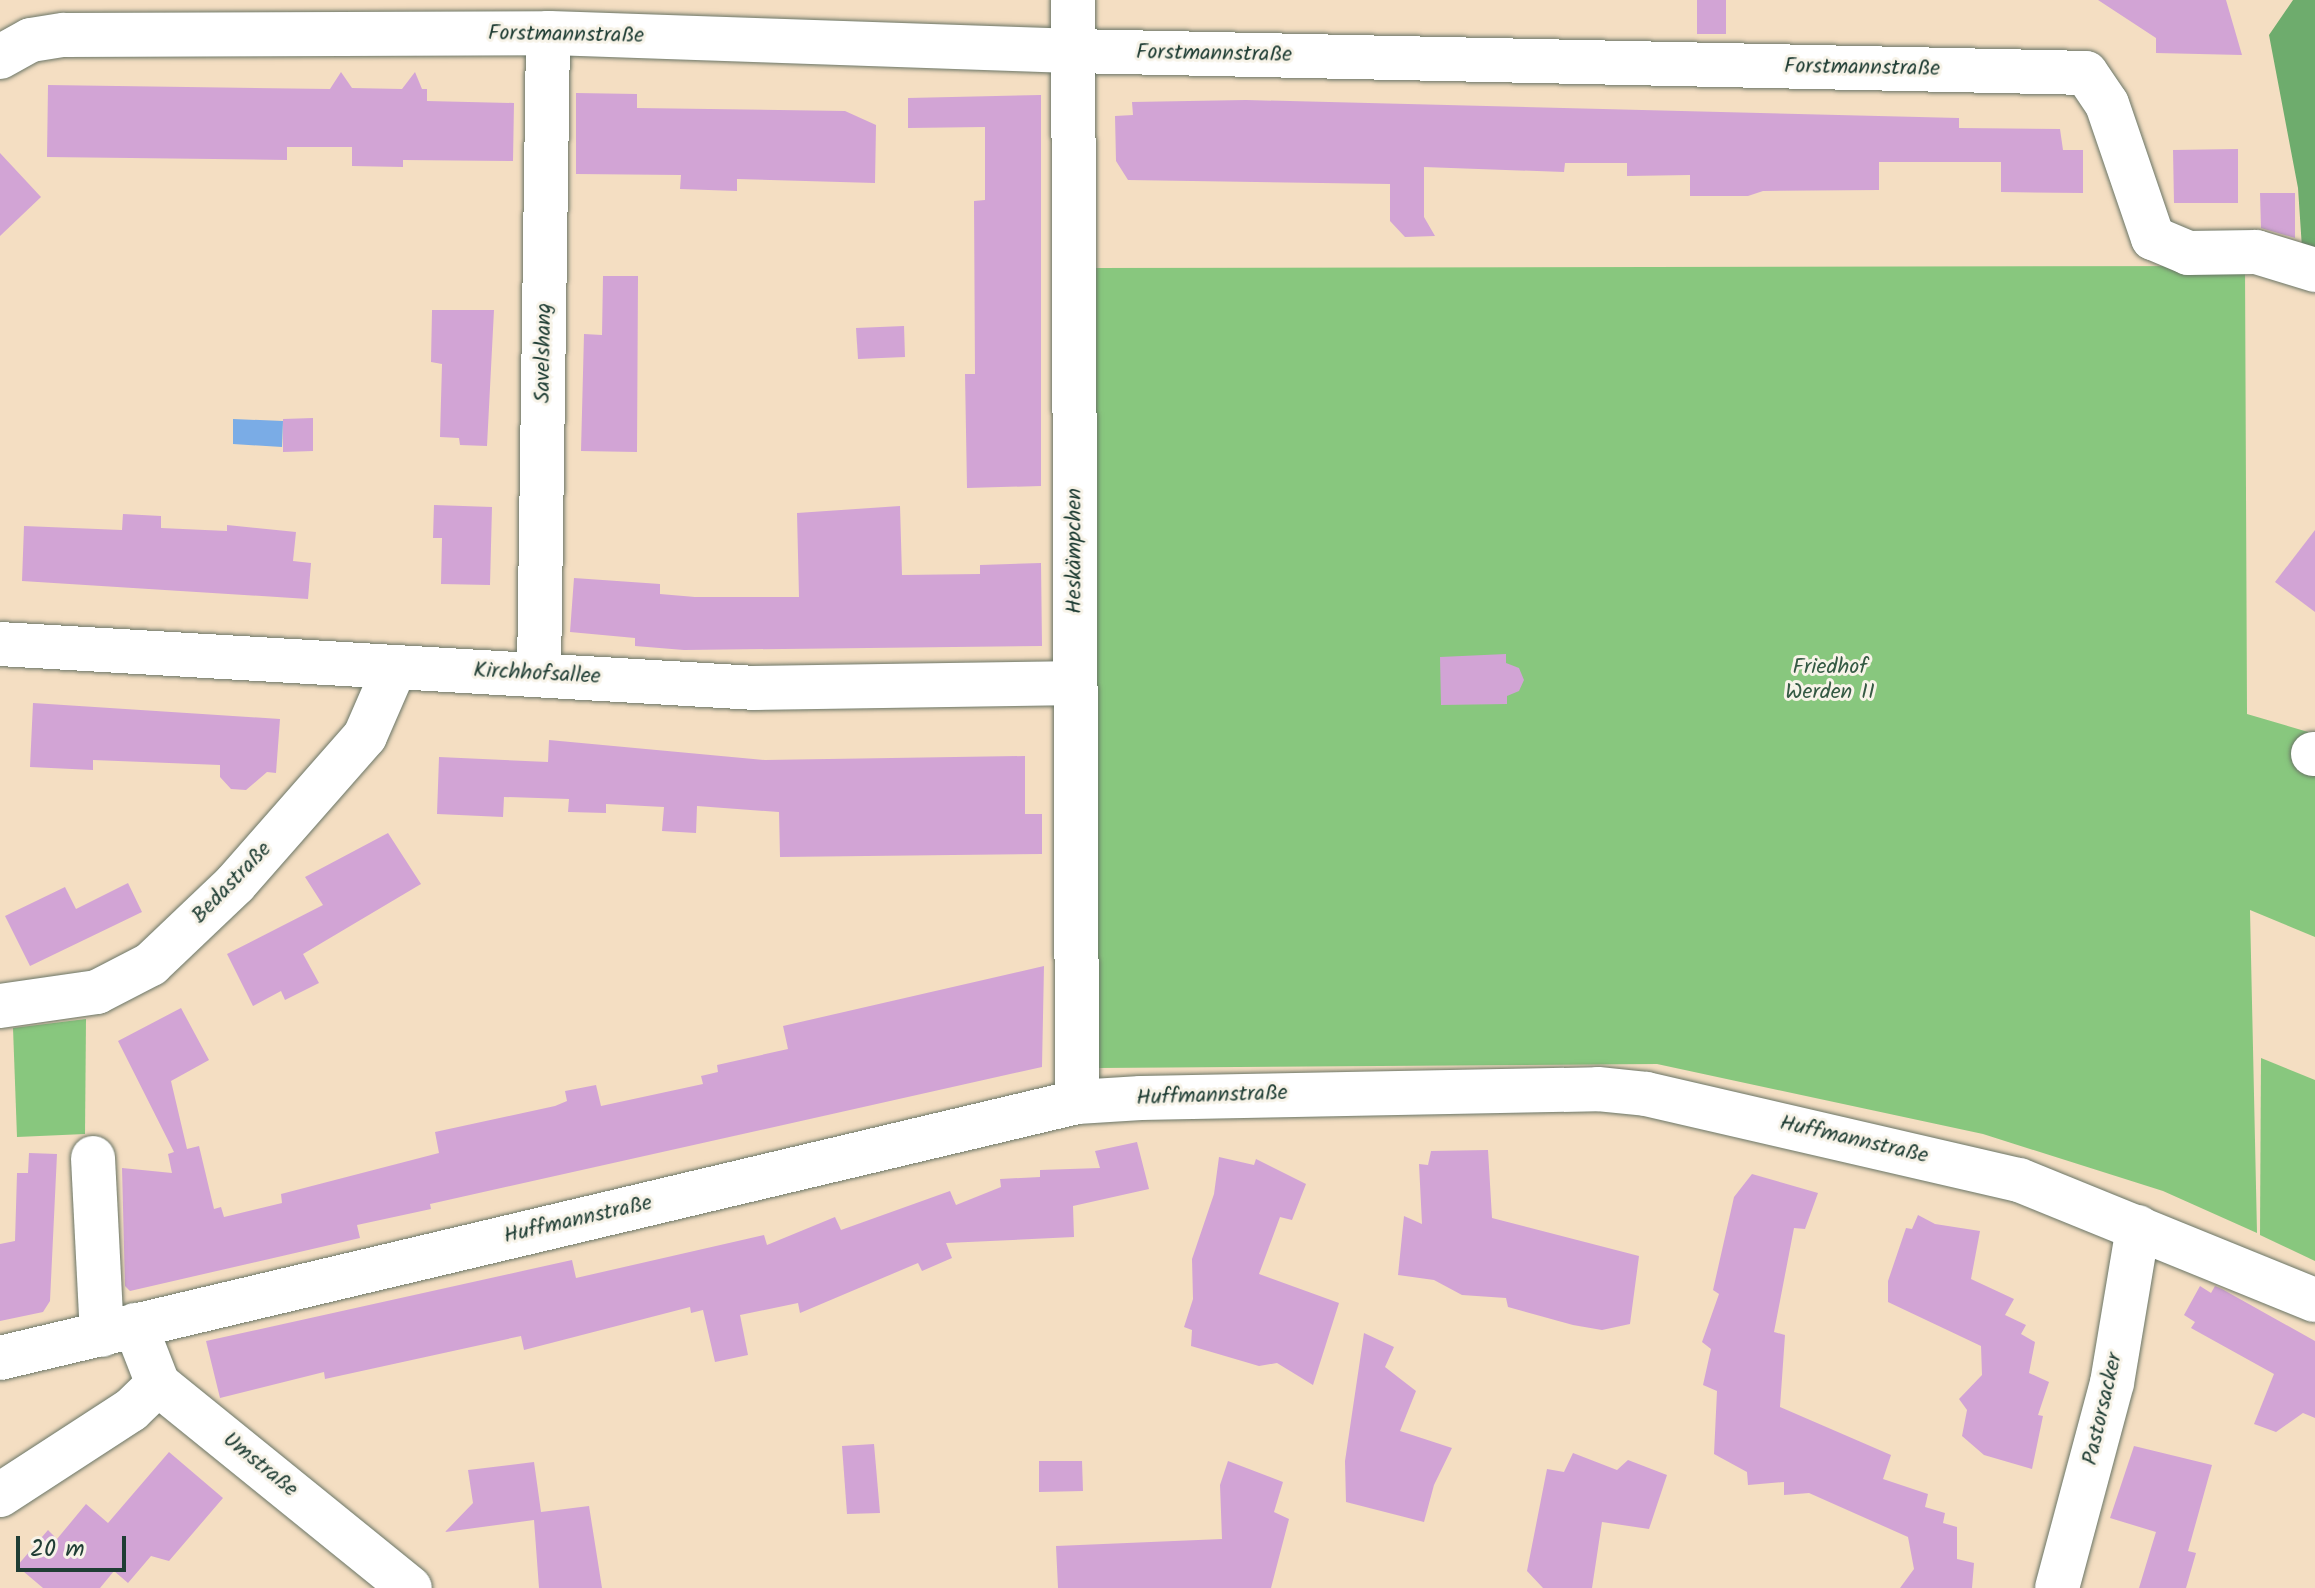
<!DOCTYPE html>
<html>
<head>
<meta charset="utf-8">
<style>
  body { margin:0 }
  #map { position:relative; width:2315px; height:1588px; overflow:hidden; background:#f4dec2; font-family:Kalam,sans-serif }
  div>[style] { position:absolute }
  .green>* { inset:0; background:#88c77e }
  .forest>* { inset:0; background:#6eac6d }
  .water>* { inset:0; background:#7aace6 }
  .building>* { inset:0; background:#d2a4d5 }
  .roads { filter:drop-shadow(0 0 2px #6a7566) drop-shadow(0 0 2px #6a7566) }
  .minor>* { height:44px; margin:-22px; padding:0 22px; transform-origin:22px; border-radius:22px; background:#fff }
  span { translate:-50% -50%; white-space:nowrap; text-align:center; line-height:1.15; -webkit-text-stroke:6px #f7f3e8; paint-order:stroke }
  .street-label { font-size:22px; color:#1f3d34 }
  .park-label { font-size:22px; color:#345943 }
  .scale { position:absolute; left:16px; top:1536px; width:110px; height:36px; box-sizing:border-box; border:4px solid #1f3d34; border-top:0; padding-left:10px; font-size:24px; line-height:28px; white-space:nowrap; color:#1f3d34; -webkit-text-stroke:6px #f7f3e8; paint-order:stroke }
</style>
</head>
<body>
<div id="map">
  <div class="green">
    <i style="clip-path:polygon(2245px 266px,2247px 714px,2315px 734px,2315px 937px,2250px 910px,2257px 1233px,2163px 1191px,1983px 1134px,1657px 1064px,1098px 1068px,1093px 268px)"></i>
    <i style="clip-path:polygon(86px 1019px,85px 1134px,17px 1137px,13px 1028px)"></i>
    <i style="clip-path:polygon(2261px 1058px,2315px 1080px,2315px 1261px,2260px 1235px)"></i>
  </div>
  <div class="forest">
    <i style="clip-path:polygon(2293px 0,2315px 0,2315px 248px,2302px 248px,2298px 188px,2269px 35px)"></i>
  </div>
  <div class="water">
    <i style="clip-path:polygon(233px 419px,283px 421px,282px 447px,233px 444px)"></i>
  </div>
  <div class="building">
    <i style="clip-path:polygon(1697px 0,1726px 0,1726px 34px,1697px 34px)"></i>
    <i style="clip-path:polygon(2098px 0,2226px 0,2242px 55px,2156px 53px,2156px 38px)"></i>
    <i style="clip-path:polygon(341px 72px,352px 88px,402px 89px,415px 72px,422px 89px,427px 89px,427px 101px,514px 103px,513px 161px,403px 160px,403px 167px,352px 166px,352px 147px,287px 147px,287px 160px,47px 157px,48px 85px,330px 89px)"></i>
    <i style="clip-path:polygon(576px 93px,637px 94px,637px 108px,845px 111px,876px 125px,875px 183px,737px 179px,737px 191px,680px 189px,681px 175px,576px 174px)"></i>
    <i style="clip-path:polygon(1041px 95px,1041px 486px,967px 488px,965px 374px,975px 374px,974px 201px,985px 200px,985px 127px,908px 128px,908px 98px)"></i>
    <i style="clip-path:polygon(1246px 100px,1959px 118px,1959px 128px,2060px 129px,2063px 150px,2083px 150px,2083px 193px,2001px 192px,2001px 162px,1879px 162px,1879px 190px,1763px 191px,1748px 196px,1690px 196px,1690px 175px,1627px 176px,1627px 163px,1565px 163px,1564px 172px,1424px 167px,1424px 217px,1435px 236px,1405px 237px,1390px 221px,1390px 184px,1128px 180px,1116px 161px,1115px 116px,1133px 115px,1132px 102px)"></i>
    <i style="clip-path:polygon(2238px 149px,2238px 203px,2174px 203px,2173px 150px)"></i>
    <i style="clip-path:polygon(0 153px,41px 197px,0 236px)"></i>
    <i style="clip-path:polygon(2260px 193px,2295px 193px,2295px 238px,2261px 228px)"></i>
    <i style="clip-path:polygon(603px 276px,638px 276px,637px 452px,581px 451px,584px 334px,602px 335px)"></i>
    <i style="clip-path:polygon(432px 310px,494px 310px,487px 446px,460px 445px,459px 438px,440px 437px,442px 364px,431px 362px)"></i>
    <i style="clip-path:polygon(904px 326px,905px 357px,858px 359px,856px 328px)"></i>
    <i style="clip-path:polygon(313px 418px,313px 451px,283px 452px,283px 419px)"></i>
    <i style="clip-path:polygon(434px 505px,492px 507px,490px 585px,441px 584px,442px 538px,433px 538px)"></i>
    <i style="clip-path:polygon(900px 506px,902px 575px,980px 574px,980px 565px,1041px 563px,1042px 646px,684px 650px,635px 646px,635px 638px,570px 632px,574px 578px,660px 584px,660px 594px,695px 597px,799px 597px,797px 513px)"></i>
    <i style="clip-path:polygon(123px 514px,161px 516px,161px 528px,227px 531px,227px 525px,296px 532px,293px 561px,311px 563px,308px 599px,22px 581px,24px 526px,122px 530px)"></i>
    <i style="clip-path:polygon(2315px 530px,2315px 612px,2275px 582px)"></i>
    <i style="clip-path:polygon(1506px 654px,1506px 663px,1519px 668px,1524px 680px,1519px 691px,1507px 696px,1507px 704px,1441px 705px,1440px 657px)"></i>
    <i style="clip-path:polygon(33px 703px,280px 719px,276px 773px,267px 772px,246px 790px,231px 789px,220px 777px,220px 765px,93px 760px,93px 770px,30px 767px)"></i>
    <i style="clip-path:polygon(549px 740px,765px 760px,1025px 756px,1025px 814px,1042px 814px,1042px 854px,780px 857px,779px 812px,697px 806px,696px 833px,662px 831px,664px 807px,606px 804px,606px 813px,568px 812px,569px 799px,504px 797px,503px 817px,437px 814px,439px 757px,548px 762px)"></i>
    <i style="clip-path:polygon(388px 833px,421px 884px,303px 954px,319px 983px,285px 1000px,281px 991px,253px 1006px,227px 954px,323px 905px,305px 877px)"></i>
    <i style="clip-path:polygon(128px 883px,142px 912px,30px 966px,5px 916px,65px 887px,76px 909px)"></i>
    <i style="clip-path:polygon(1044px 966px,1042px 1067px,430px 1204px,431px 1209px,357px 1225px,360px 1238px,130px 1291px,125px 1286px,122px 1168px,172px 1173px,168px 1154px,174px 1152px,118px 1041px,181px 1008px,209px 1060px,171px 1081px,187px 1149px,199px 1146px,214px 1209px,221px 1207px,224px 1217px,282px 1203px,281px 1194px,439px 1153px,435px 1132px,555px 1106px,567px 1101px,565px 1091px,596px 1085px,601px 1106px,703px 1084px,701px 1076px,718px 1072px,717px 1065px,788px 1049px,783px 1026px)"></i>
    <i style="clip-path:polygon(1137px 1142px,1149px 1189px,1073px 1206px,1074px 1237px,946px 1243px,952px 1258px,922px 1271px,918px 1263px,800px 1313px,798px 1303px,740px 1315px,748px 1355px,715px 1362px,703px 1310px,691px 1313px,690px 1307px,524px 1350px,521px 1336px,325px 1379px,324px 1372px,220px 1398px,206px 1341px,572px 1260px,576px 1278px,764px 1235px,767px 1245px,835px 1217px,841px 1230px,950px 1191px,956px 1205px,1001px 1187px,1000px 1179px,1040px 1177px,1040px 1170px,1100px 1168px,1095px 1151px)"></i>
    <i style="clip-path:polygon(1488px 1150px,1492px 1218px,1639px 1256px,1630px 1324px,1602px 1330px,1573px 1325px,1508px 1307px,1506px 1298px,1462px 1295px,1434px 1280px,1398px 1275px,1404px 1216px,1422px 1224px,1419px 1164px,1428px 1165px,1431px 1151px)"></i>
    <i style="clip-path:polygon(29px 1153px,57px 1154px,50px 1301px,43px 1312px,0 1321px,0 1244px,15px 1241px,17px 1173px,28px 1173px)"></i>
    <i style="clip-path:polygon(1219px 1157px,1254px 1165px,1256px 1159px,1306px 1184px,1292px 1220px,1280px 1217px,1259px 1274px,1339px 1303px,1313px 1385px,1277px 1363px,1259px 1366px,1191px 1346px,1192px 1330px,1184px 1327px,1193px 1299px,1192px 1259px,1214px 1194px)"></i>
    <i style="clip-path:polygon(1752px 1174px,1818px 1193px,1805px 1229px,1794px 1228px,1774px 1332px,1785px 1335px,1780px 1407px,1891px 1455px,1883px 1479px,1928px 1494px,1925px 1507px,1945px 1513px,1943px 1523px,1957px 1527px,1957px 1559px,1974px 1563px,1972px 1588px,1900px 1588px,1914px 1569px,1908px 1537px,1809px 1493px,1784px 1495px,1784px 1482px,1748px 1485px,1747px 1472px,1714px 1454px,1717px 1391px,1703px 1385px,1711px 1349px,1702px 1342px,1719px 1294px,1713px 1290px,1734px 1197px)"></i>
    <i style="clip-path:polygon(1918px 1215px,1935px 1224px,1980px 1231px,1971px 1279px,2014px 1299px,2005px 1315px,2026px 1325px,2021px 1334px,2035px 1342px,2029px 1373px,2049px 1382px,2038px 1415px,2043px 1416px,2032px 1469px,1984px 1455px,1962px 1436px,1967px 1410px,1959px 1399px,1982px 1375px,1981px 1346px,1888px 1302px,1888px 1281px,1906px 1228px,1912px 1229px)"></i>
    <i style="clip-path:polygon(2200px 1286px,2211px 1293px,2215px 1286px,2222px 1289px,2315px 1341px,2315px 1418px,2303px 1413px,2276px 1432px,2254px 1424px,2274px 1374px,2191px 1328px,2195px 1322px,2184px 1315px)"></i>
    <i style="clip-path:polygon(1364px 1333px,1394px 1347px,1385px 1367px,1416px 1391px,1400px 1431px,1452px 1448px,1434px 1485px,1424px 1522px,1346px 1502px,1345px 1461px)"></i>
    <i style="clip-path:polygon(874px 1444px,880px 1513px,847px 1514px,842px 1446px)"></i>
    <i style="clip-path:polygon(2134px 1446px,2212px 1465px,2188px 1551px,2196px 1553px,2186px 1588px,2139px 1588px,2156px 1532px,2110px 1518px)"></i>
    <i style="clip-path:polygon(169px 1452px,223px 1498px,169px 1561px,151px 1556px,128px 1583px,114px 1571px,100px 1588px,43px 1588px,17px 1566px,48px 1530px,57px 1539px,86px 1504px,108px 1523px)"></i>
    <i style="clip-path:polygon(1573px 1453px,1617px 1470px,1628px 1460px,1667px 1475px,1649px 1529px,1602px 1522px,1592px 1588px,1543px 1588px,1527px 1571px,1547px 1469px,1564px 1472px)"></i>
    <i style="clip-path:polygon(1039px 1461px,1082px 1461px,1083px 1491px,1039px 1492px)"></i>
    <i style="clip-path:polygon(1228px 1461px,1283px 1482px,1274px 1512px,1289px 1519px,1271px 1588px,1058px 1588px,1056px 1546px,1222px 1539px,1220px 1485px)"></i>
    <i style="clip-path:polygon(534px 1462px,541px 1512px,589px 1506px,602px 1588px,539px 1588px,534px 1520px,445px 1532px,473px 1503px,468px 1470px)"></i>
  </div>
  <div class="roads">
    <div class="minor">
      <i style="left:1073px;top:0;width:1102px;rotate:89.79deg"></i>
      <i style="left:0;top:57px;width:35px;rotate:-29deg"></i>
      <i style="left:31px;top:40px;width:33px;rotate:-9deg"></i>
      <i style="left:64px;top:35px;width:484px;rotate:-0.2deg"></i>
      <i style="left:548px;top:33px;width:525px;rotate:1.96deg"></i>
      <i style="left:1073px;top:51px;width:1013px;rotate:1.24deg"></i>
      <i style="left:2086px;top:73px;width:37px;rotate:56deg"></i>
      <i style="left:2107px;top:104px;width:142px;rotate:71.1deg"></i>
      <i style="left:2153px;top:238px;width:38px;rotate:23deg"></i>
      <i style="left:2188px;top:253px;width:68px;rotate:-0.8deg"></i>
      <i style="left:2256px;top:252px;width:62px;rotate:17deg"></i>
      <i style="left:0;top:644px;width:758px;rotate:3.33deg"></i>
      <i style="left:757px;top:688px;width:318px;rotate:-0.9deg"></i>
      <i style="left:539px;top:673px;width:640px;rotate:-89.19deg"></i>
      <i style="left:2313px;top:754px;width:2px"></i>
      <i style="left:0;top:1006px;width:98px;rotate:-8.2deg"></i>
      <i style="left:97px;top:992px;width:61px;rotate:-27.4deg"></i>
      <i style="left:151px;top:964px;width:116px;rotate:-43.6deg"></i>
      <i style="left:235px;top:884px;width:197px;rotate:-48.7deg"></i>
      <i style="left:365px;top:736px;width:75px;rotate:-66.5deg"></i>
      <i style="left:93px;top:1158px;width:177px;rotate:87.1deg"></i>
      <i style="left:135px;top:1325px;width:63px;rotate:68.7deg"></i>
      <i style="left:158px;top:1384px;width:324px;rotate:39deg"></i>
      <i style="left:0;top:1358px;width:1107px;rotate:-13.37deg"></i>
      <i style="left:1077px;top:1102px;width:64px;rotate:-3.6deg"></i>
      <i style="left:1141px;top:1098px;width:457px;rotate:-1.1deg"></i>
      <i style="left:1598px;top:1089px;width:48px;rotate:5.9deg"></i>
      <i style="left:1646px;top:1094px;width:383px;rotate:13deg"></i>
      <i style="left:2019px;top:1180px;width:319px;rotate:22.1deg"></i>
      <i style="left:0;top:1495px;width:156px;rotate:-33deg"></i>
      <i style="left:131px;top:1410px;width:37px;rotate:-44deg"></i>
      <i style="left:2057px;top:1588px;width:212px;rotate:-75deg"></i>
      <i style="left:2112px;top:1383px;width:158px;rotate:-80.5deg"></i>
    </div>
  </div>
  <div class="street-label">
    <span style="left:566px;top:35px;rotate:1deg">Forstmannstraße</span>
    <span style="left:1214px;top:54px;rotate:1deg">Forstmannstraße</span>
    <span style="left:1862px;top:68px;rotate:1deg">Forstmannstraße</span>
    <span style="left:544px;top:353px;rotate:-89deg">Savelshang</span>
    <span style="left:1075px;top:551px;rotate:-90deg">Heskämpchen</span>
    <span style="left:537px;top:674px;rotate:3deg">Kirchhofsallee</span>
    <span style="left:232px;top:883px;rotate:-46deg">Bedastraße</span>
    <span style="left:1212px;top:1096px;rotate:-2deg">Huffmannstraße</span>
    <span style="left:1854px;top:1140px;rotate:13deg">Huffmannstraße</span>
    <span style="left:578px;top:1220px;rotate:-13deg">Huffmannstraße</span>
    <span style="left:2103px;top:1409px;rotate:-77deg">Pastorsacker</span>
    <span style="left:260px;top:1465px;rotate:39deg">Umstraße</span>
  </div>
  <div class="park-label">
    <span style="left:1830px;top:680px">Friedhof<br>Werden II</span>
  </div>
  <div class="scale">20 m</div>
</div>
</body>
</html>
